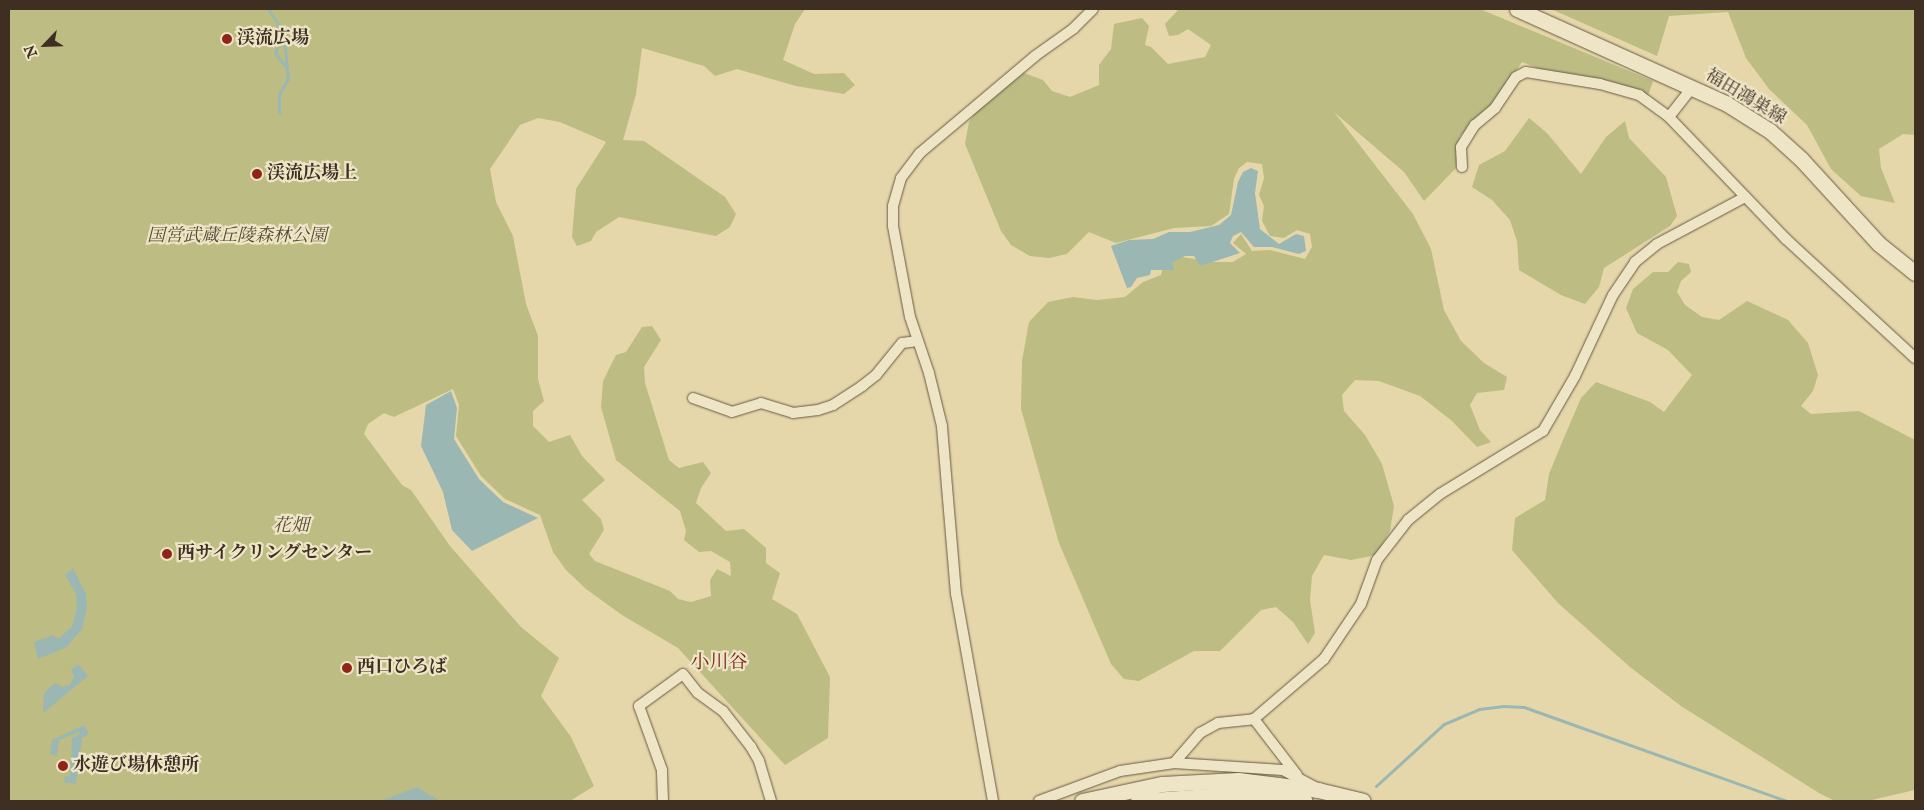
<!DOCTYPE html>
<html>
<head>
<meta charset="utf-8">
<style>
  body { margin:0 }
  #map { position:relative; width:1924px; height:810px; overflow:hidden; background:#e5d7a9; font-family:"IM FELL English","Noto Serif JP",serif }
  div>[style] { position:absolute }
  .green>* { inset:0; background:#bcbc83 }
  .water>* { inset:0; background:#9bb7b3 }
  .stream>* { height:3px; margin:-1.5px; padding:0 1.5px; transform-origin:1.5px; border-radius:1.5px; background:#9bb7b3 }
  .roads { filter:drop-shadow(0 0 1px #685944) drop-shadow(0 0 1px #685944) }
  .street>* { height:10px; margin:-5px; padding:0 5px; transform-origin:5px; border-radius:5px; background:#eee5c7 }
  .secondary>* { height:15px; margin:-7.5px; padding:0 7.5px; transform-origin:7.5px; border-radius:7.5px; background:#eee5c7 }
  .dots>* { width:14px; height:14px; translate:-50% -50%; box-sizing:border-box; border:2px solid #eee5c7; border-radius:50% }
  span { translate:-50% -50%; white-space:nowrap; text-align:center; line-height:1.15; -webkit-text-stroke:4.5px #eee5c7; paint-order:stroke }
  .poi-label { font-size:18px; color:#3f2f23; font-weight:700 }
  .left { translate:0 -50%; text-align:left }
  .street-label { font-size:18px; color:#3f2f23 }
  .park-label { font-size:18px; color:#584b36; font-style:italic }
  .neighbourhood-label { font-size:19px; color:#7a1f14 }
  .frame { position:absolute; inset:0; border:10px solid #3f2f23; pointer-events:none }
  .north { position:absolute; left:20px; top:20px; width:50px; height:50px; -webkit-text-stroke:4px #eee5c7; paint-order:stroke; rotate:246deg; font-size:14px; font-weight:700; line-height:20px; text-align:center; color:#3f2f23 }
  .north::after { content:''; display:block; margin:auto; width:18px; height:22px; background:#3f2f23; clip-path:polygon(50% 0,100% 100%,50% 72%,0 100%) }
</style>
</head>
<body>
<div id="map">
  <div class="green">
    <i style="clip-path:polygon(9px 9px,805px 9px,795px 24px,783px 60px,814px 74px,844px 73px,855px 85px,844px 94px,796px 86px,737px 69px,715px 76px,704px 66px,642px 48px,636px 94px,623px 140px,644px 141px,725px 197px,736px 214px,730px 227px,716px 236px,619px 217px,596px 232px,591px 241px,577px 246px,572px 237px,576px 189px,606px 142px,560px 122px,538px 118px,520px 125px,490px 169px,496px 202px,513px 236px,526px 304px,538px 336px,538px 379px,544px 401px,533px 411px,533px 426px,549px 442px,570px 435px,582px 456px,605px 480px,582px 500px,601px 519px,604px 530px,589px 554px,595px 561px,670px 591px,678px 599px,691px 602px,711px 596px,710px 580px,717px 569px,731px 576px,730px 562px,711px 551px,699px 552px,684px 540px,686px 531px,680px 511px,616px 460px,601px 407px,603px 381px,616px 355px,626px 352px,642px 327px,652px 326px,661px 340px,644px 367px,645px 383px,669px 460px,679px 468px,703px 462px,711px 473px,701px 488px,696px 503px,726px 531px,744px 529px,766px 548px,766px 563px,780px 573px,772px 599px,797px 614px,830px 677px,828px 738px,785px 765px,678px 648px,622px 615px,586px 589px,566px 570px,553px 552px,540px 515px,505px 499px,481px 476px,456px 436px,459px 405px,453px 389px,394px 417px,384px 413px,368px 424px,364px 434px,402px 485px,411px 490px,450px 546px,521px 627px,559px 658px,541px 696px,571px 737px,594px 786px,570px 801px,9px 801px)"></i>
    <i style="clip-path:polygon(1179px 9px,1480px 9px,1653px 81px,1648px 96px,1614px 82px,1560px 77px,1522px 62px,1494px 103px,1460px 136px,1456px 168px,1424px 201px,1404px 172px,1334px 112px,1413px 214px,1431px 249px,1444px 310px,1461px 341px,1484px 363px,1507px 377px,1504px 390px,1477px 393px,1470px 405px,1480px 430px,1491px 442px,1477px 447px,1452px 421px,1420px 396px,1379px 381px,1355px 380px,1342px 395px,1344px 411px,1365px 435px,1382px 464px,1394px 506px,1390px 531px,1376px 555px,1351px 560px,1324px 555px,1312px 576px,1310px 600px,1315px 633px,1308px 644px,1293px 622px,1276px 607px,1261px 610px,1220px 651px,1194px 651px,1139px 681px,1124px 679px,1111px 664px,1059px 543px,1021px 409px,1022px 361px,1029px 322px,1048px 302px,1073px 297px,1097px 300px,1125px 297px,1143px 282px,1161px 275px,1165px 260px,1182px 257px,1214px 262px,1233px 262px,1246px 254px,1233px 243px,1241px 234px,1252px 251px,1270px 250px,1305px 259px,1312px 247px,1310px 234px,1297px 230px,1284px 238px,1270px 236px,1262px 221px,1264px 206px,1259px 195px,1264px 178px,1262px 164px,1247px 162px,1239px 168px,1234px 179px,1229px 214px,1211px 226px,1174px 228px,1116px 243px,1089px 232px,1067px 254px,1049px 258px,1030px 256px,1011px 245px,1001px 231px,965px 144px,969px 122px,982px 103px,1006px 83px,1024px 73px,1043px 80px,1052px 91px,1070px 97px,1099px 85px,1099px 65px,1111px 49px,1114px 24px,1142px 18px,1149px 26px,1145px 45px,1151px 47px,1168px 64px,1205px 57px,1211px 45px,1188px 29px,1178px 35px,1169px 36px,1165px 24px)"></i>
    <i style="clip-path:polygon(1551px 9px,1915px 9px,1915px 135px,1903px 134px,1879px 149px,1881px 168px,1895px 203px,1861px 196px,1831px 169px,1807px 125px,1769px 89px,1746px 58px,1728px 12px,1669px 16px,1657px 56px)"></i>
    <i style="clip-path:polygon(1529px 118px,1547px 133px,1581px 174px,1606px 137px,1625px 121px,1629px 138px,1666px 177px,1677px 216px,1670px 226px,1604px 268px,1599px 287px,1585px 304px,1561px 295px,1519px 270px,1517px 241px,1510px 220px,1492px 200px,1472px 187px,1479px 165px,1505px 151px)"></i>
    <i style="clip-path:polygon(1678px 262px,1689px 264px,1691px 272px,1681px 281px,1677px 292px,1685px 305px,1702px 317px,1719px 320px,1747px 301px,1788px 320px,1808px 343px,1818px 375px,1813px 391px,1801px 406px,1811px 414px,1859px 411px,1915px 440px,1915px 790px,1867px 801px,1835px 801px,1819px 793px,1681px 706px,1630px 667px,1558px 603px,1512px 550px,1515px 518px,1545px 500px,1549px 474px,1563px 440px,1581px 398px,1596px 382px,1650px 402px,1664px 412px,1692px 375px,1668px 350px,1637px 333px,1626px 308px,1633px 289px,1653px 272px,1668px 272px)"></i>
  </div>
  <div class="water">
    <i style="clip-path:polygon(1251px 168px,1258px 171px,1255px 193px,1260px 229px,1279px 244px,1296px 234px,1304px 236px,1306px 251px,1299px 254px,1272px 247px,1254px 247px,1241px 232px,1233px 236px,1230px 243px,1240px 253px,1200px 266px,1194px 256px,1185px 256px,1172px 262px,1174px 270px,1151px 270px,1150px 275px,1137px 278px,1131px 287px,1127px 288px,1111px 246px,1129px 240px,1153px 239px,1169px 232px,1190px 232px,1219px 225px,1231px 215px,1238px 182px,1243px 172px)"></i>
    <i style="clip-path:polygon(451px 391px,457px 408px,454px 439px,479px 479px,503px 502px,538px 518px,472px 551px,452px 530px,443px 492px,421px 446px,426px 405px)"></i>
    <i style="clip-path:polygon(73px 568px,86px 594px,87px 607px,82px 629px,67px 647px,38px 659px,34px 642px,53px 635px,58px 639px,72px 627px,77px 608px,76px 594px,65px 575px)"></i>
    <i style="clip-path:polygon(78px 664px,88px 676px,43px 713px,44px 693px,55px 683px,62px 687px,70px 685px,74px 677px,71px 670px)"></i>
    <i style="clip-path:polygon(84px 725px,89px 734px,82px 738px,76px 784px,64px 782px,65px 776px,70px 777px,72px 738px,80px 734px,79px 732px,59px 740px,57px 756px,50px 754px,52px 740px)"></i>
    <i style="clip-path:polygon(417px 787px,440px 801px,381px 801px)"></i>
  </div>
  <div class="stream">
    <i style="left:268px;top:9px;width:27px;rotate:56deg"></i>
    <i style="left:283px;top:31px;width:37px;rotate:84deg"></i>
    <i style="left:287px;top:68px;width:11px;rotate:85deg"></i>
    <i style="left:288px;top:79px;width:17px;rotate:121deg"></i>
    <i style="left:279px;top:94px;width:19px;rotate:90deg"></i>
    <i style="left:282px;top:32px;width:22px;rotate:108deg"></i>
    <i style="left:275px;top:53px;width:18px;rotate:52deg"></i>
    <i style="left:1376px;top:786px;width:92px;rotate:-42.4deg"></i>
    <i style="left:1444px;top:724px;width:38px;rotate:-23deg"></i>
    <i style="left:1479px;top:709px;width:25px;rotate:-7deg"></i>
    <i style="left:1504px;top:706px;width:20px;rotate:3deg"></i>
    <i style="left:1524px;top:707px;width:278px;rotate:19.7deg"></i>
  </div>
  <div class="roads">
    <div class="street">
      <i style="left:1669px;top:117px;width:37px;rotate:-52deg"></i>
      <i style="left:1462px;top:167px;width:20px;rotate:-93deg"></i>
      <i style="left:1461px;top:147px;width:26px;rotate:-58deg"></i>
      <i style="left:1475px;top:125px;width:26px;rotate:-40deg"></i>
      <i style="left:1495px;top:108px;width:37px;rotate:-56deg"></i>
      <i style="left:1516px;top:77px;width:11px;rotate:-27deg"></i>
      <i style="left:1526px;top:72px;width:75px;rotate:9.2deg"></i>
      <i style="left:1600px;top:84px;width:41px;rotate:15.8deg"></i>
      <i style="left:1639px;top:95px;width:34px;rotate:36deg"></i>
      <i style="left:1667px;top:115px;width:172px;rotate:46.2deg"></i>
      <i style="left:1786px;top:239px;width:176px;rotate:42.7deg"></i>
      <i style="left:693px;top:398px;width:41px;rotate:19.7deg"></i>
      <i style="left:732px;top:412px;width:30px;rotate:-17deg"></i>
      <i style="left:761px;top:403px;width:34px;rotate:17deg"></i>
      <i style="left:793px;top:413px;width:25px;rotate:-7deg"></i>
      <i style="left:818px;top:410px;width:16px;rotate:-18deg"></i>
      <i style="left:833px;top:405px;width:35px;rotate:-33deg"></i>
      <i style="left:862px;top:386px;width:18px;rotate:-38deg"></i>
      <i style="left:876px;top:375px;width:41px;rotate:-50.9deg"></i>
      <i style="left:902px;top:343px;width:16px;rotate:-7deg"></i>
      <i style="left:1174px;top:763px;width:40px;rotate:-49deg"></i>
      <i style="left:1200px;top:733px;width:21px;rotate:-29deg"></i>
      <i style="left:1218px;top:723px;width:36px;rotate:-6deg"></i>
      <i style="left:1297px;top:775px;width:71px;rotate:-127.5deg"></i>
      <i style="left:1254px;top:719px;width:92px;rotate:-40.6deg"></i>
      <i style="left:1324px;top:659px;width:66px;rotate:-56.1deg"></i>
      <i style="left:1361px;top:604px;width:47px;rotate:-70deg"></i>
      <i style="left:1377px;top:560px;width:51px;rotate:-52.2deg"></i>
      <i style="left:1408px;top:520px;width:41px;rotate:-39.1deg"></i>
      <i style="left:1440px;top:494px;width:121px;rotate:-31.5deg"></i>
      <i style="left:1543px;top:431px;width:64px;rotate:-59.8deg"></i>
      <i style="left:1575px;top:376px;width:89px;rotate:-64.9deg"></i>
      <i style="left:1613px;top:295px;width:40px;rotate:-56deg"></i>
      <i style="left:1635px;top:262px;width:28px;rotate:-39deg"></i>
      <i style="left:1657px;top:244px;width:100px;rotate:-28.1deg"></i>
      <i style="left:663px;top:801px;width:31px;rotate:-92deg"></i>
      <i style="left:662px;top:770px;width:68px;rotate:-109.8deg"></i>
      <i style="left:639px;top:706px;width:54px;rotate:-36deg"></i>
      <i style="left:683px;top:674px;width:24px;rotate:52deg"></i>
      <i style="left:698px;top:693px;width:31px;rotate:36deg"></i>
      <i style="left:723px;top:711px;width:46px;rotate:52.1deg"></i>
      <i style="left:751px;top:747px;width:16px;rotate:60deg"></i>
      <i style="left:759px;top:761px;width:42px;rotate:73.3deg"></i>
      <i style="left:993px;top:801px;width:210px;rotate:-100.1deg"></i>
      <i style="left:956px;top:594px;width:169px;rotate:-94.8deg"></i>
      <i style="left:942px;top:426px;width:55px;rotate:-103.8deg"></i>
      <i style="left:929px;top:373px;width:59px;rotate:-108.7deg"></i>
      <i style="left:910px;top:317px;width:93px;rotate:-100.6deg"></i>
      <i style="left:893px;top:226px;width:20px;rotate:-90deg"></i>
      <i style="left:893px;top:206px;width:29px;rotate:-74deg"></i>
      <i style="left:901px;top:178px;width:31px;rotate:-53deg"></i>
      <i style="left:920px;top:153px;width:150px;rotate:-40.1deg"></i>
      <i style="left:1035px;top:56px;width:47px;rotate:-35.4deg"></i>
      <i style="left:1073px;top:29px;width:28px;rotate:-45deg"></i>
      <i style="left:1039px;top:801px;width:86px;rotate:-20.3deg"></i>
      <i style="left:1120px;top:771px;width:55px;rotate:-8.4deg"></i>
      <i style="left:1174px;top:763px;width:109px;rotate:3.7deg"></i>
      <i style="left:1283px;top:770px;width:38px;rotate:28deg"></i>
    </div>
    <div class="secondary">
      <i style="left:1517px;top:9px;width:230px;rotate:24.3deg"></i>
      <i style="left:1727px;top:104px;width:51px;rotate:32.1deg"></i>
      <i style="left:1770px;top:131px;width:42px;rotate:42.1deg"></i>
      <i style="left:1801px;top:159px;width:115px;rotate:47.5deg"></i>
      <i style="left:1879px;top:244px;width:46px;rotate:38.9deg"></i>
      <i style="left:1082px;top:801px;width:82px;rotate:-12deg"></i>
      <i style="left:1162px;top:784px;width:76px;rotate:-3deg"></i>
      <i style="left:1238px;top:780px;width:81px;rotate:7.1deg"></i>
      <i style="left:1318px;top:790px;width:46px;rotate:13.7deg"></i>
      <i style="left:1138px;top:801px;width:100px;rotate:-4deg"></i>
      <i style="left:1238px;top:794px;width:67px;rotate:6deg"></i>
    </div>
  </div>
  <div class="dots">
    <i style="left:227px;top:39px;background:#8f2418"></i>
    <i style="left:257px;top:174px;background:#8f2418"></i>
    <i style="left:167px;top:554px;background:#8f2418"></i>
    <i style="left:347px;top:668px;background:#8f2418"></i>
    <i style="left:63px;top:766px;background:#8f2418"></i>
  </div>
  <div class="poi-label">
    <span class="left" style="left:237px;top:39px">渓流広場</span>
    <span class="left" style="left:267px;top:174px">渓流広場上</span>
    <span class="left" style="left:177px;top:554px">西サイクリングセンター</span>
    <span class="left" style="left:357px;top:668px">西口ひろば</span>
    <span class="left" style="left:73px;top:766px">水遊び場休憩所</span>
  </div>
  <div class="street-label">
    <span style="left:1745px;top:98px;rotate:31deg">福田鴻巣線</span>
  </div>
  <div class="park-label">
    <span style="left:237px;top:237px">国営武蔵丘陵森林公園</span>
    <span style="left:291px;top:527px">花畑</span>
  </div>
  <div class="neighbourhood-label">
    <span style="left:719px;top:664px">小川谷</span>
  </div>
  <div class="frame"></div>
  <div class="north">N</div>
</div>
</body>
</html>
